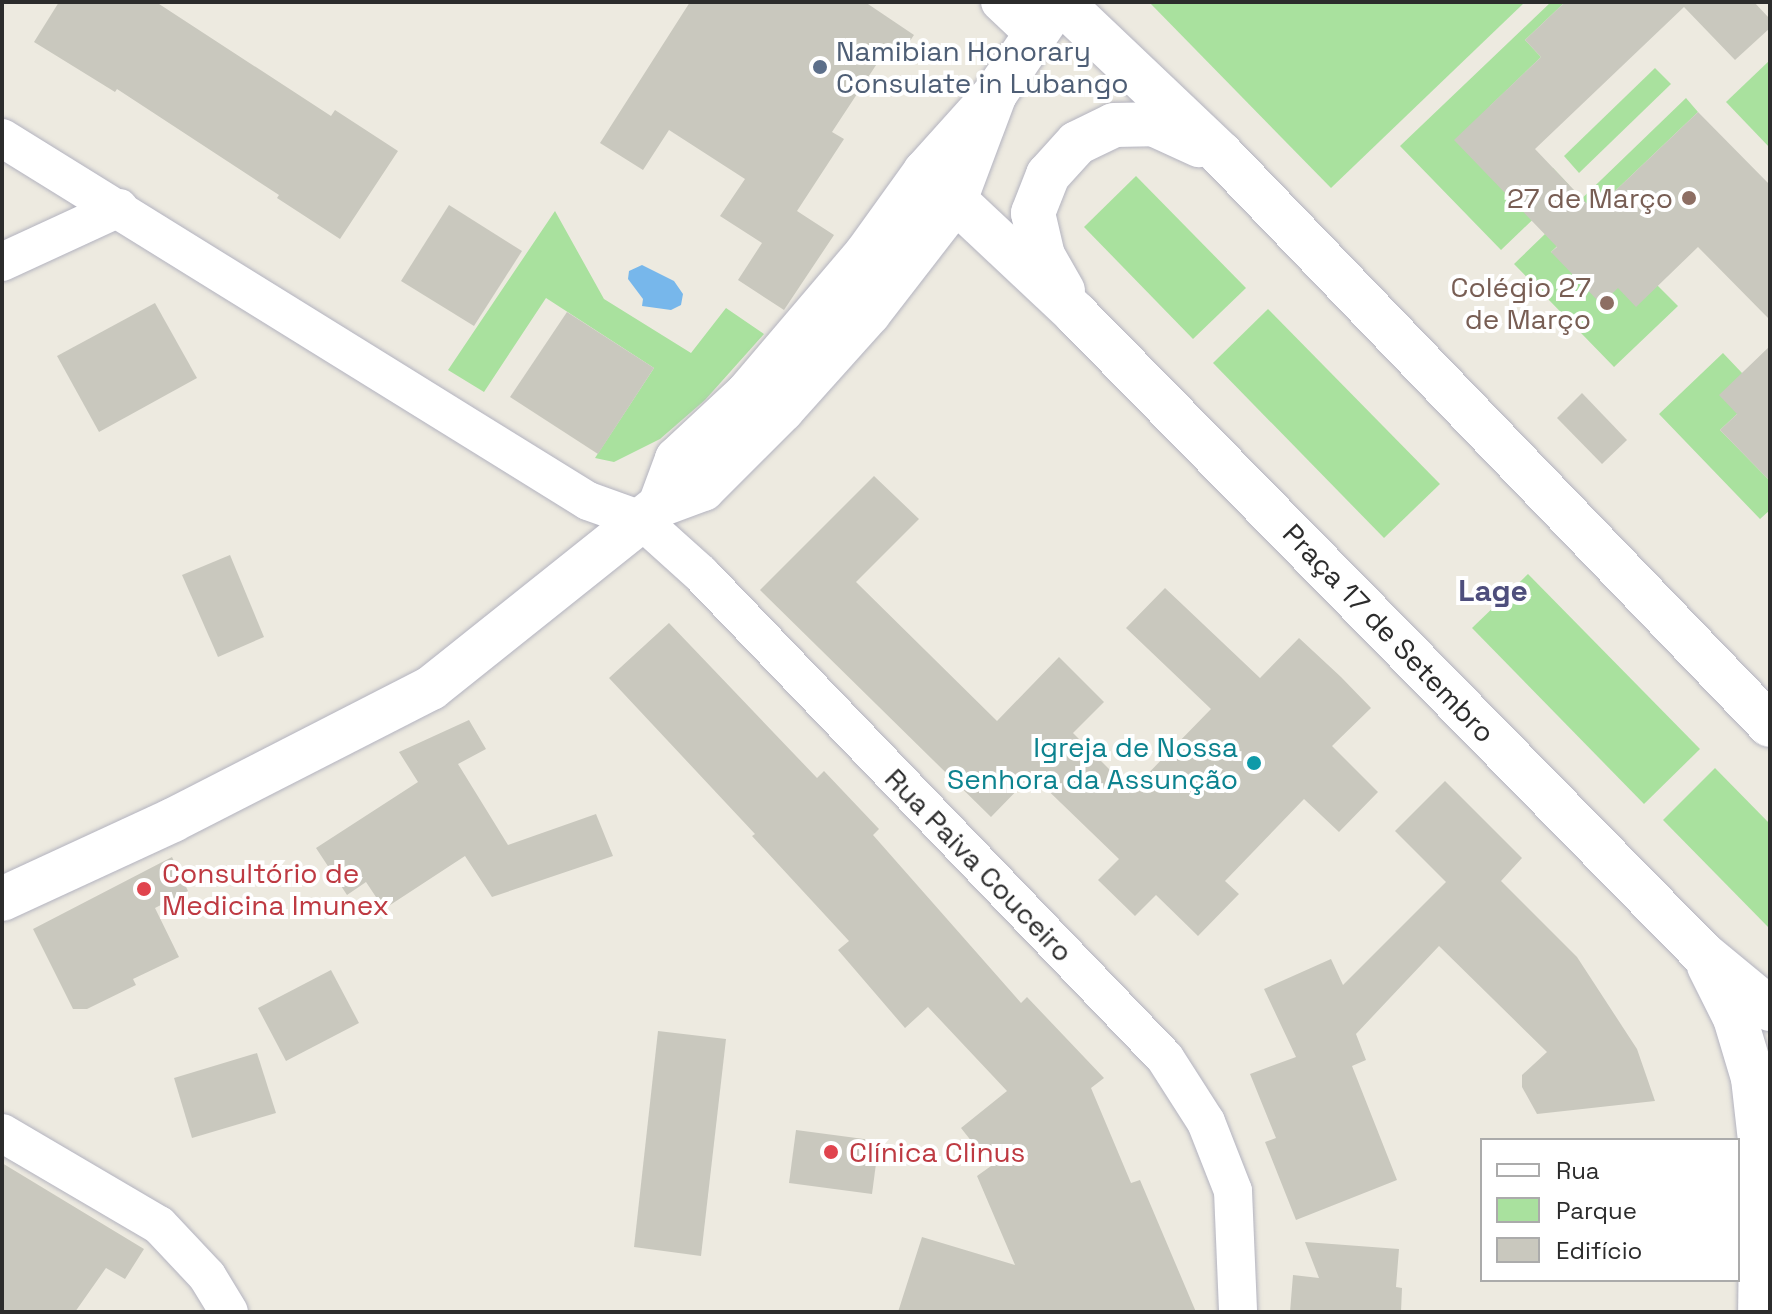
<!DOCTYPE html>
<html>
<head>
<meta charset="utf-8">
<style>
  body { margin:0 }
  #map { position:relative; width:1772px; height:1314px; overflow:hidden; background:#edeae0; font-family:"Space Grotesk",sans-serif }
  div>[style] { position:absolute }
  .green>* { inset:0; background:#a9e19e }
  .water>* { inset:0; background:#77b7eb }
  .building>* { inset:0; background:#c9c8be }
  .roads { filter:drop-shadow(0 0 2px #b3b3bf) drop-shadow(0 0 2px #b3b3bf) }
  .street>* { height:38px; margin:-19px; padding:0 19px; transform-origin:19px; border-radius:19px; background:#fff }
  .secondary>* { height:44px; margin:-22px; padding:0 22px; transform-origin:22px; border-radius:22px; background:#fff }
  .dots>* { width:22px; height:22px; translate:-50% -50%; box-sizing:border-box; border:4px solid #fff; border-radius:50% }
  span { translate:-50% -50%; white-space:nowrap; text-align:center; line-height:1.15; -webkit-text-stroke:8px #fff; paint-order:stroke }
  .service-label { font-size:28px; color:#4e5e75 }
  .left { translate:0 -50%; text-align:left }
  .education-label { font-size:28px; color:#785e54 }
  .right { translate:-100% -50%; text-align:right }
  .street-label { font-size:28px; color:#2c2c2c }
  .culture-label { font-size:28px; color:#0d838f }
  .health-label { font-size:28px; color:#be3a42 }
  .neighbourhood-label { font-size:30px; color:#4e4e7c; font-weight:700 }
  .frame { position:absolute; inset:0; border:4px solid #2c2c2c; pointer-events:none }
  .legend { position:absolute; left:1480px; top:1138px; width:260px; height:144px; box-sizing:border-box; background:#fff; border:2px solid #ababab; margin:0; padding:10px 14px; list-style:none; font-size:24px; color:#2c2c2c }
  .legend li { display:flex; align-items:center; gap:16px; height:40px }
  .legend b { width:40px; border:2px solid #ababab }
</style>
</head>
<body>
<div id="map">
  <div class="green">
    <i style="clip-path:polygon(1149px 2px,1525px 2px,1331px 188px)"></i>
    <i style="clip-path:polygon(1551px 2px,1565px 2px,1525px 40px,1541px 57px,1490px 106px,1515px 203px,1553px 168px,1569px 185px,1501px 250px,1400px 146px)"></i>
    <i style="clip-path:polygon(1770px 60px,1770px 148px,1726px 102px)"></i>
    <i style="clip-path:polygon(1655px 68px,1671px 84px,1579px 173px,1564px 156px)"></i>
    <i style="clip-path:polygon(1686px 98px,1698px 112px,1551px 252px,1618px 288px,1658px 286px,1678px 306px,1614px 367px,1514px 264px)"></i>
    <i style="clip-path:polygon(1136px 176px,1246px 288px,1193px 339px,1084px 227px)"></i>
    <i style="clip-path:polygon(555px 211px,604px 299px,691px 353px,726px 308px,764px 334px,705px 400px,660px 439px,614px 462px,595px 458px,654px 368px,546px 298px,484px 392px,448px 370px)"></i>
    <i style="clip-path:polygon(1268px 309px,1440px 484px,1384px 538px,1213px 363px)"></i>
    <i style="clip-path:polygon(1723px 353px,1742px 373px,1737px 414px,1720px 430px,1770px 481px,1770px 510px,1760px 519px,1659px 414px)"></i>
    <i style="clip-path:polygon(1528px 574px,1700px 749px,1644px 804px,1472px 628px)"></i>
    <i style="clip-path:polygon(1715px 768px,1770px 824px,1770px 929px,1663px 820px)"></i>
  </div>
  <div class="water">
    <i style="clip-path:polygon(642px 265px,674px 281px,683px 294px,681px 305px,671px 310px,642px 306px,643px 299px,628px 279px,629px 271px)"></i>
  </div>
  <div class="building">
    <i style="clip-path:polygon(59px 2px,156px 2px,331px 116px,335px 110px,398px 151px,340px 239px,277px 198px,279px 195px,117px 89px,115px 92px,34px 42px)"></i>
    <i style="clip-path:polygon(690px 2px,865px 2px,914px 35px,894px 64px,882px 56px,832px 132px,844px 139px,797px 211px,834px 235px,784px 310px,738px 280px,762px 243px,720px 216px,745px 179px,669px 130px,643px 170px,600px 143px)"></i>
    <i style="clip-path:polygon(1565px 2px,1754px 2px,1770px 19px,1770px 28px,1735px 60px,1684px 7px,1535px 149px,1594px 211px,1698px 112px,1770px 185px,1770px 320px,1698px 247px,1636px 307px,1618px 288px,1601px 304px,1551px 252px,1557px 247px,1454px 140px,1541px 57px,1525px 40px)"></i>
    <i style="clip-path:polygon(449px 205px,522px 251px,474px 326px,401px 281px)"></i>
    <i style="clip-path:polygon(155px 303px,197px 378px,99px 432px,57px 356px)"></i>
    <i style="clip-path:polygon(567px 312px,654px 368px,598px 454px,510px 397px)"></i>
    <i style="clip-path:polygon(1770px 346px,1770px 481px,1720px 430px,1737px 414px,1719px 395px)"></i>
    <i style="clip-path:polygon(1582px 393px,1627px 440px,1602px 464px,1557px 418px)"></i>
    <i style="clip-path:polygon(874px 476px,919px 519px,856px 582px,997px 721px,1059px 657px,1104px 702px,1073px 733px,1131px 791px,1211px 709px,1126px 628px,1165px 588px,1260px 678px,1299px 638px,1341px 677px,1371px 708px,1332px 746px,1378px 792px,1339px 832px,1304px 799px,1225px 881px,1239px 894px,1198px 936px,1156px 895px,1135px 916px,1098px 880px,1119px 859px,1032px 775px,991px 817px,760px 590px)"></i>
    <i style="clip-path:polygon(230px 555px,264px 637px,218px 657px,182px 575px)"></i>
    <i style="clip-path:polygon(669px 623px,817px 778px,824px 771px,879px 829px,873px 835px,1021px 1003px,1027px 997px,1104px 1078px,1091px 1088px,1131px 1183px,1140px 1180px,1196px 1312px,898px 1312px,922px 1237px,1015px 1265px,977px 1176px,991px 1166px,961px 1128px,1007px 1091px,928px 1007px,905px 1028px,838px 950px,849px 941px,752px 836px,755px 834px,609px 678px)"></i>
    <i style="clip-path:polygon(469px 720px,486px 749px,458px 764px,508px 845px,596px 814px,613px 856px,492px 897px,465px 856px,384px 909px,366px 882px,347px 895px,316px 848px,418px 782px,399px 752px)"></i>
    <i style="clip-path:polygon(1445px 781px,1522px 858px,1501px 881px,1577px 957px,1637px 1049px,1655px 1101px,1537px 1114px,1522px 1087px,1522px 1075px,1547px 1052px,1439px 946px,1356px 1034px,1366px 1060px,1352px 1066px,1397px 1180px,1296px 1220px,1265px 1142px,1276px 1138px,1250px 1074px,1296px 1057px,1264px 989px,1331px 959px,1343px 985px,1446px 882px,1395px 831px)"></i>
    <i style="clip-path:polygon(172px 857px,188px 891px,155px 908px,179px 957px,133px 979px,136px 985px,87px 1009px,73px 1009px,33px 929px)"></i>
    <i style="clip-path:polygon(331px 970px,359px 1023px,286px 1061px,258px 1008px)"></i>
    <i style="clip-path:polygon(658px 1031px,726px 1039px,701px 1256px,634px 1247px)"></i>
    <i style="clip-path:polygon(257px 1053px,276px 1113px,192px 1138px,174px 1078px)"></i>
    <i style="clip-path:polygon(796px 1130px,879px 1141px,872px 1194px,789px 1183px)"></i>
    <i style="clip-path:polygon(2px 1163px,144px 1249px,125px 1279px,106px 1268px,75px 1312px,2px 1312px)"></i>
    <i style="clip-path:polygon(1305px 1242px,1399px 1249px,1396px 1287px,1402px 1288px,1401px 1312px,1290px 1312px,1293px 1275px,1319px 1278px)"></i>
  </div>
  <div class="roads">
    <div class="street">
      <i style="left:1000px;top:2px;width:48px;rotate:43.3deg"></i>
      <i style="left:2px;top:138px;width:689px;rotate:31.78deg"></i>
      <i style="left:588px;top:501px;width:56px;rotate:19.7deg"></i>
      <i style="left:641px;top:520px;width:81px;rotate:42deg"></i>
      <i style="left:701px;top:574px;width:670px;rotate:46.21deg"></i>
      <i style="left:1165px;top:1058px;width:76px;rotate:57.4deg"></i>
      <i style="left:1206px;top:1122px;width:74px;rotate:68.6deg"></i>
      <i style="left:1233px;top:1191px;width:121px;rotate:87.6deg"></i>
      <i style="left:2px;top:262px;width:129px;rotate:-24.8deg"></i>
      <i style="left:2px;top:1133px;width:182px;rotate:30.4deg"></i>
      <i style="left:159px;top:1225px;width:70px;rotate:46.7deg"></i>
      <i style="left:207px;top:1276px;width:42px;rotate:58.6deg"></i>
    </div>
    <div class="secondary">
      <i style="left:1061px;top:2px;width:221px;rotate:43.5deg"></i>
      <i style="left:1221px;top:154px;width:792px;rotate:46.13deg"></i>
      <i style="left:925px;top:172px;width:207px;rotate:43.2deg"></i>
      <i style="left:1076px;top:314px;width:895px;rotate:45.59deg"></i>
      <i style="left:1702px;top:953px;width:88px;rotate:39.5deg"></i>
      <i style="left:1063px;top:291px;width:40px;rotate:-119.7deg"></i>
      <i style="left:1043px;top:256px;width:44px;rotate:-103.1deg"></i>
      <i style="left:1033px;top:213px;width:41px;rotate:-68.5deg"></i>
      <i style="left:1048px;top:175px;width:43px;rotate:-47.8deg"></i>
      <i style="left:1077px;top:143px;width:41px;rotate:-25.9deg"></i>
      <i style="left:1114px;top:125px;width:39px;rotate:-1deg"></i>
      <i style="left:1153px;top:124px;width:51px;rotate:24.5deg"></i>
      <i style="left:660px;top:505px;width:49px;rotate:-69.7deg"></i>
      <i style="left:677px;top:459px;width:96px;rotate:-42.9deg"></i>
      <i style="left:747px;top:394px;width:184px;rotate:-49.6deg"></i>
      <i style="left:866px;top:254px;width:101px;rotate:-54.3deg"></i>
      <i style="left:925px;top:172px;width:105px;rotate:-48.1deg"></i>
      <i style="left:995px;top:94px;width:112px;rotate:-55.6deg"></i>
      <i style="left:2px;top:899px;width:188px;rotate:-24.8deg"></i>
      <i style="left:173px;top:820px;width:290px;rotate:-27.1deg"></i>
      <i style="left:431px;top:688px;width:293px;rotate:-38.6deg"></i>
      <i style="left:660px;top:505px;width:46px;rotate:-20.4deg"></i>
      <i style="left:703px;top:489px;width:112px;rotate:-45deg"></i>
      <i style="left:782px;top:410px;width:130px;rotate:-48.1deg"></i>
      <i style="left:869px;top:313px;width:139px;rotate:-52.3deg"></i>
      <i style="left:954px;top:203px;width:116px;rotate:-69.4deg"></i>
      <i style="left:1709px;top:966px;width:58px;rotate:63.4deg"></i>
      <i style="left:1735px;top:1018px;width:63px;rotate:73.3deg"></i>
      <i style="left:1753px;top:1078px;width:81px;rotate:83.6deg"></i>
      <i style="left:1762px;top:1158px;width:154px;rotate:90.7deg"></i>
    </div>
  </div>
  <div class="dots">
    <i style="left:820px;top:67px;background:#5c6f8a"></i>
    <i style="left:1689px;top:198px;background:#8d6e63"></i>
    <i style="left:1607px;top:303px;background:#8d6e63"></i>
    <i style="left:1254px;top:763px;background:#0f9aa8"></i>
    <i style="left:144px;top:889px;background:#e0444e"></i>
    <i style="left:831px;top:1152px;background:#e0444e"></i>
  </div>
  <div class="service-label">
    <span class="left" style="left:836px;top:67px">Namibian Honorary<br>Consulate in Lubango</span>
  </div>
  <div class="education-label">
    <span class="right" style="left:1673px;top:198px">27 de Março</span>
    <span class="right" style="left:1591px;top:303px">Colégio 27<br>de Março</span>
  </div>
  <div class="street-label">
    <span style="left:1389px;top:633px;rotate:46deg">Praça 17 de Setembro</span>
    <span style="left:979px;top:865px;rotate:46deg">Rua Paiva Couceiro</span>
  </div>
  <div class="culture-label">
    <span class="right" style="left:1238px;top:763px">Igreja de Nossa<br>Senhora da Assunção</span>
  </div>
  <div class="health-label">
    <span class="left" style="left:162px;top:889px">Consultório de<br>Medicina Imunex</span>
    <span class="left" style="left:849px;top:1152px">Clínica Clinus</span>
  </div>
  <div class="neighbourhood-label">
    <span style="left:1493px;top:591px">Lage</span>
  </div>
  <div class="frame"></div>
  <ul class="legend">
  <li><b style="height:10px;background:#fff"></b>Rua</li>
  <li><b style="height:22px;background:#a9e19e"></b>Parque</li>
  <li><b style="height:22px;background:#c9c8be"></b>Edifício</li>
  </ul>
</div>
</body>
</html>
